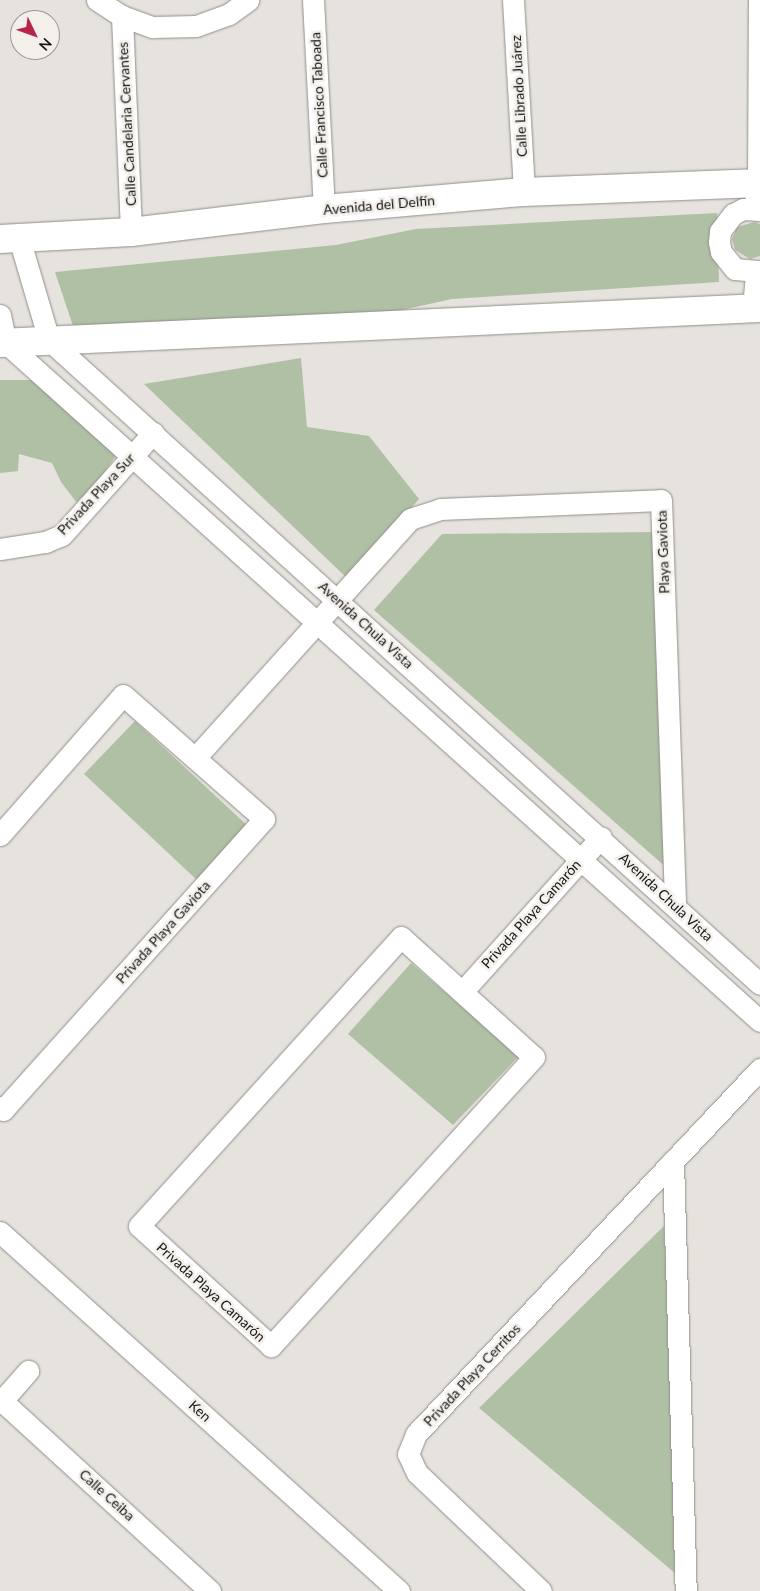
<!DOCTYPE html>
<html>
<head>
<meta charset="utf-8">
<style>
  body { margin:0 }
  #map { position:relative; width:760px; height:1591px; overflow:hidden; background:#e6e2dd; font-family:Lato,sans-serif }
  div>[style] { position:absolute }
  .green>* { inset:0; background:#afc0a5 }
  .roads { filter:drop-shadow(0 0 1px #918e8a) drop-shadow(0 0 1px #918e8a) }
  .street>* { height:21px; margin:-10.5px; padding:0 10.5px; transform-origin:10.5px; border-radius:10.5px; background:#fff }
  .secondary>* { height:28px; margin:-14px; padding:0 14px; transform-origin:14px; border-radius:14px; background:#fff }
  span { translate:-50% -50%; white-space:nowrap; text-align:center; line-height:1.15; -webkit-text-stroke:5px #f3efeb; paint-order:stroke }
  .street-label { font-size:14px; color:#181715 }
  .north { position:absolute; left:10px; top:10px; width:50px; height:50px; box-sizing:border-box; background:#f3efeb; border:1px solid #9b9995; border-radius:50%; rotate:132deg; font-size:14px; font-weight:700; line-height:20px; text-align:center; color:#181715 }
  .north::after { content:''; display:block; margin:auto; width:18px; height:22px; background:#b6244a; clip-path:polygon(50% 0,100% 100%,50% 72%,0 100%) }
</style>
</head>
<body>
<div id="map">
  <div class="green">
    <i style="clip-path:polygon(717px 213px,719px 282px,452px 299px,352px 321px,74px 329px,55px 272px,336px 245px,416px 229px)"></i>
    <i style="clip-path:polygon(755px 222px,760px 224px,760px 256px,750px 259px,735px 250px,732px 239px,737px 227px)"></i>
    <i style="clip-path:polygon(301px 358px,307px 427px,369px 436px,419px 499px,349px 580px,144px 384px)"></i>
    <i style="clip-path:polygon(0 380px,33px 380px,117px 454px,80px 507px,61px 482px,52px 463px,19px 454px,18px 471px,0 473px)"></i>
    <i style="clip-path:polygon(656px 532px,668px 869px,374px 610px,442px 534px)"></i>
    <i style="clip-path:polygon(135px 721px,250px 828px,198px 881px,84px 774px)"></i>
    <i style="clip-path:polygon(411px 963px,519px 1056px,453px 1125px,348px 1034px)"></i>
    <i style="clip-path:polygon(664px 1226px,682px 1579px,479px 1408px)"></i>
  </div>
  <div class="roads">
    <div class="street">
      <i style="left:97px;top:0;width:30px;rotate:33deg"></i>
      <i style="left:122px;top:16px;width:33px;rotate:20deg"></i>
      <i style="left:153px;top:27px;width:43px;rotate:-1.3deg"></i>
      <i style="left:196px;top:26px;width:35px;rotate:-20deg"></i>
      <i style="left:229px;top:14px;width:24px;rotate:-36deg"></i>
      <i style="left:313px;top:0;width:209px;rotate:87deg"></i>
      <i style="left:513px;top:0;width:192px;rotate:86.7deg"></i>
      <i style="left:122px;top:16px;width:216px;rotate:87.6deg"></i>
      <i style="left:754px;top:209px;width:26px;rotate:-81deg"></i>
      <i style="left:758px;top:183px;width:183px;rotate:-89.7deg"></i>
      <i style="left:760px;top:210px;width:17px;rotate:-177deg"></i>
      <i style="left:743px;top:209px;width:11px;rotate:153deg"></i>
      <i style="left:733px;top:214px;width:21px;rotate:127deg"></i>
      <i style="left:720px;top:231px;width:11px;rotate:95deg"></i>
      <i style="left:719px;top:242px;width:10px;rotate:79deg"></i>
      <i style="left:721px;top:252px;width:22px;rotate:51deg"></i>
      <i style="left:735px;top:269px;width:25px;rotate:5deg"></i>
      <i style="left:19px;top:238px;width:106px;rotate:73.6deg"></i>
      <i style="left:49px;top:340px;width:959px;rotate:42.17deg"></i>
      <i style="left:753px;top:308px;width:36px;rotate:-85deg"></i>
      <i style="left:0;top:315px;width:29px;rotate:78deg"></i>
      <i style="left:6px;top:343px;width:1014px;rotate:41.96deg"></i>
      <i style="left:0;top:549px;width:46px;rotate:-8.8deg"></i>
      <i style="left:45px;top:542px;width:18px;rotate:-22deg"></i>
      <i style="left:62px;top:535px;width:137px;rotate:-48.3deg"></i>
      <i style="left:195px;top:758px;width:321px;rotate:-48deg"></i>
      <i style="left:410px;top:519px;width:32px;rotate:-18deg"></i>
      <i style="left:440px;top:509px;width:221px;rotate:-2.3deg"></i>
      <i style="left:661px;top:500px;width:405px;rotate:88deg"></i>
      <i style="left:0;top:835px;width:186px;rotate:-48.7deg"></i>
      <i style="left:123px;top:695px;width:188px;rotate:41.3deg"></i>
      <i style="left:264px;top:819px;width:391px;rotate:131.9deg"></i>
      <i style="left:3px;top:1110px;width:4px;rotate:-135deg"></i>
      <i style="left:401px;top:937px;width:179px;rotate:42.1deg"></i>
      <i style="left:534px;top:1057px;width:391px;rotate:132.3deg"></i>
      <i style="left:271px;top:1346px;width:178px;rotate:-137.7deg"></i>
      <i style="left:139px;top:1226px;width:390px;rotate:-47.8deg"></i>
      <i style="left:462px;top:992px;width:208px;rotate:-48.1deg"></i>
      <i style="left:673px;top:1161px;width:430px;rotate:88.3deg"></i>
      <i style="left:0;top:1232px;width:537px;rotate:41.98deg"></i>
      <i style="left:2px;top:1401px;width:282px;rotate:42.4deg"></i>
      <i style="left:0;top:1403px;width:43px;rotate:-48.8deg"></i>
      <i style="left:541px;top:1591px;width:171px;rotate:-136.4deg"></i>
      <i style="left:417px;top:1473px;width:21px;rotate:-115deg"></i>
      <i style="left:408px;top:1454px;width:22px;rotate:-68deg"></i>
      <i style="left:416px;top:1434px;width:502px;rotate:-46.7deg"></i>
    </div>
    <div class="secondary">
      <i style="left:0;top:239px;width:131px;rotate:-3.1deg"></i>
      <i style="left:131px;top:232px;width:194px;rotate:-6.8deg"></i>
      <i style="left:324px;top:209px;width:201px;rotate:-4.9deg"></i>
      <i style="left:524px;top:192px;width:236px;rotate:-2.2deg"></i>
      <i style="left:0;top:343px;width:761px;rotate:-2.64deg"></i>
    </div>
  </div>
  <div class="street-label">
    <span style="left:519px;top:96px;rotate:-93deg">Calle Librado Juárez</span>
    <span style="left:319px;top:105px;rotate:-93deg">Calle Francisco Taboada</span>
    <span style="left:127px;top:124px;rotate:-93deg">Calle Candelaria Cervantes</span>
    <span style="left:379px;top:205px;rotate:-5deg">Avenida del Delfín</span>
    <span style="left:96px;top:494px;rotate:-47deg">Privada Playa Sur</span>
    <span style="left:663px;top:552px;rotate:-92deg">Playa Gaviota</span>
    <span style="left:366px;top:625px;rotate:42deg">Avenida Chula Vista</span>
    <span style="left:666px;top:897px;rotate:43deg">Avenida Chula Vista</span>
    <span style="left:531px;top:914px;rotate:-48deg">Privada Playa Camarón</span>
    <span style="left:163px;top:932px;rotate:-48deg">Privada Playa Gaviota</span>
    <span style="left:211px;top:1292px;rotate:42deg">Privada Playa Camarón</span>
    <span style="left:472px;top:1375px;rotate:-47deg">Privada Playa Cerritos</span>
    <span style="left:200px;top:1411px;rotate:42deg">Ken</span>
    <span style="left:107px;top:1495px;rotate:42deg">Calle Ceiba</span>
  </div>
  <div class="north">N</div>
</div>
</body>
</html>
